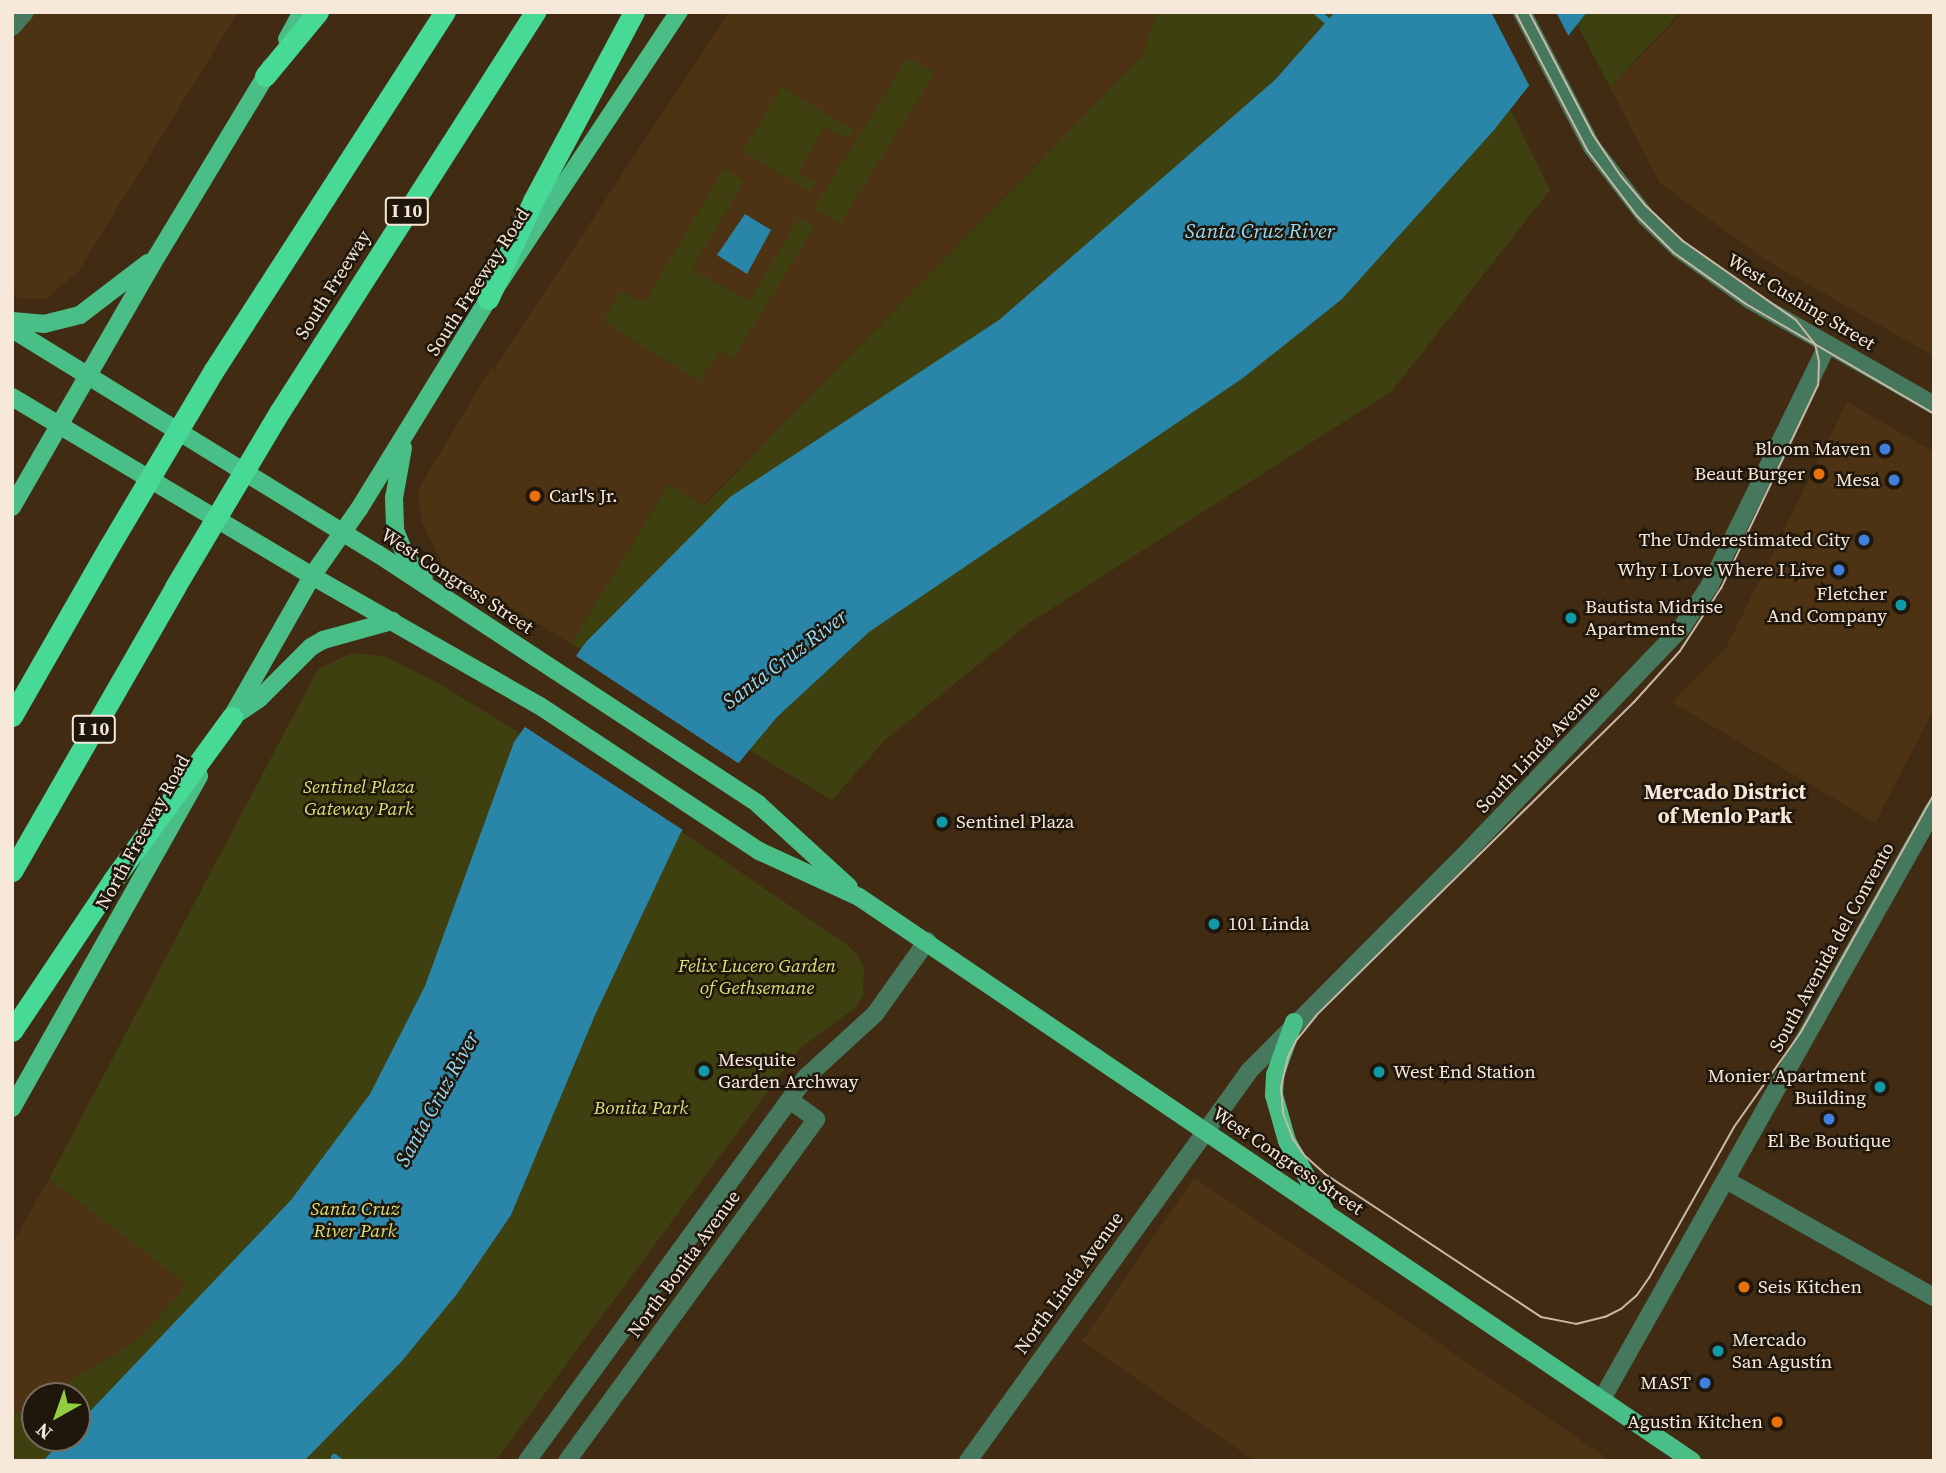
<!DOCTYPE html>
<html>
<head>
<meta charset="utf-8">
<style>
  body { margin:0 }
  #map { position:relative; width:1946px; height:1473px; overflow:hidden; background:#412c13; font-family:"Source Serif 4",serif }
  div>[style] { position:absolute }
  .built>* { inset:0; background:#4d3313 }
  .green>* { inset:0; background:#3e400f }
  .water>* { inset:0; background:#2a86a8 }
  .pier>* { inset:0; background:#412c13 }
  .stream>* { height:7px; margin:-3.5px; padding:0 3.5px; transform-origin:3.5px; border-radius:3.5px; background:#2a86a8 }
  .minor>* { height:18px; margin:-9px; padding:0 9px; transform-origin:9px; border-radius:9px; background:#45785d }
  .major>* { height:18px; margin:-9px; padding:0 9px; transform-origin:9px; border-radius:9px; background:#49be86 }
  .highway>* { height:21px; margin:-10.5px; padding:0 10.5px; transform-origin:10.5px; border-radius:10.5px; background:#46da96 }
  .tram>* { height:2px; margin:-1px; padding:0 1px; transform-origin:1px; border-radius:1px; background:#c8b8a7 }
  .highway-bridge>* { height:21px; margin:-10.5px; padding:0 10.5px; transform-origin:10.5px; border-radius:10.5px; background:#46da96 }
  .dots>* { width:19px; height:19px; translate:-50% -50%; box-sizing:border-box; border:4px solid #20170c; border-radius:50% }
  span { translate:-50% -50%; white-space:nowrap; text-align:center; line-height:1.15; -webkit-text-stroke:5px #20170c; paint-order:stroke }
  .shield-label span { padding:2px 5px; background:#20170c; border:2px solid; border-radius:5px; -webkit-text-stroke-width:0 }
  .shield-label { font-size:18px; color:#f7e9da; font-weight:700 }
  .street-label { font-size:19px; color:#f7e9da }
  .poi-label { font-size:19px; color:#f7e9da }
  .right { translate:-100% -50%; text-align:right }
  .left { translate:0 -50%; text-align:left }
  .park-label { font-size:19px; color:#dbdf77; font-style:italic }
  .water-label { font-size:21px; color:#98d9f5; font-style:italic }
  .neighbourhood-label { font-size:21px; color:#f7e9da; font-weight:700 }
  .frame { position:absolute; inset:0; border:14px solid #f7e9da; pointer-events:none }
  .north { position:absolute; left:21px; top:1382px; width:70px; height:70px; box-sizing:border-box; background:#20170c; border:2px solid #766b5e; border-radius:50%; rotate:220deg; font-size:19px; font-weight:700; line-height:28px; text-align:center; color:#f7e9da }
  .north::after { content:''; display:block; margin:auto; width:24px; height:32px; background:#90cd40; clip-path:polygon(50% 0,100% 100%,50% 72%,0 100%) }
</style>
</head>
<body>
<div id="map">
  <div class="built">
    <i style="clip-path:polygon(12px 12px,238px 12px,78px 272px,45px 299px,19px 298px,12px 294px)"></i>
    <i style="clip-path:polygon(729px 12px,1157px 12px,1141px 57px,702px 506px,669px 484px,571px 643px,446px 570px,421px 521px,418px 490px,491px 368px,505px 377px,494px 369px)"></i>
    <i style="clip-path:polygon(1684px 12px,1934px 12px,1934px 356px,1764px 259px,1660px 183px,1610px 87px)"></i>
    <i style="clip-path:polygon(1847px 402px,1934px 452px,1934px 709px,1875px 823px,1672px 702px,1725px 650px)"></i>
    <i style="clip-path:polygon(1194px 1178px,1392px 1311px,1611px 1461px,1255px 1461px,1082px 1341px)"></i>
    <i style="clip-path:polygon(49px 1179px,188px 1285px,144px 1333px,125px 1348px,45px 1396px,35px 1396px,35px 1402px,12px 1416px,12px 1244px)"></i>
  </div>
  <div class="green">
    <i style="clip-path:polygon(1157px 12px,1681px 12px,1610px 87px,1571px 13px,1487px 63px,1550px 190px,1392px 391px,1029px 623px,884px 741px,832px 800px,571px 643px,669px 484px,703px 506px,1141px 57px)"></i>
    <i style="clip-path:polygon(908px 57px,935px 72px,840px 224px,814px 208px)"></i>
    <i style="clip-path:polygon(782px 87px,854px 130px,849px 140px,825px 127px,798px 173px,816px 183px,811px 192px,742px 151px)"></i>
    <i style="clip-path:polygon(724px 168px,744px 181px,692px 269px,749px 301px,799px 218px,815px 226px,733px 359px,720px 351px,699px 381px,603px 321px,621px 291px,644px 303px)"></i>
    <i style="clip-path:polygon(352px 653px,386px 657px,438px 683px,685px 834px,847px 945px,858px 955px,864px 968px,863px 996px,855px 1008px,799px 1049px,495px 1461px,12px 1461px,12px 1416px,35px 1402px,35px 1438px,77px 1438px,77px 1396px,45px 1396px,125px 1348px,144px 1333px,187px 1285px,49px 1179px,318px 669px)"></i>
  </div>
  <div class="water">
    <i style="clip-path:polygon(1335px 12px,1587px 12px,1494px 130px,1342px 299px,1243px 378px,869px 632px,777px 717px,681px 832px,595px 1015px,511px 1215px,457px 1294px,402px 1361px,304px 1461px,43px 1461px,64px 1438px,77px 1438px,77px 1425px,291px 1200px,370px 1094px,425px 986px,514px 742px,586px 642px,730px 497px,999px 320px,1275px 80px)"></i>
    <i style="clip-path:polygon(745px 214px,771px 230px,747px 274px,717px 255px)"></i>
  </div>
  <div class="pier">
    <i style="clip-path:polygon(1491px 12px,1556px 12px,1570px 39px,1531px 89px)"></i>
    <i style="clip-path:polygon(573px 654px,741px 765px,686px 832px,522px 725px)"></i>
  </div>
  <div class="stream">
    <i style="left:1317px;top:12px;width:20px;rotate:41deg"></i>
    <i style="left:334px;top:1457px;width:6px;rotate:39deg"></i>
  </div>
  <div class="minor">
    <i style="left:1522px;top:12px;width:152px;rotate:62.6deg"></i>
    <i style="left:1592px;top:147px;width:88px;rotate:52.4deg"></i>
    <i style="left:1646px;top:217px;width:46px;rotate:44.1deg"></i>
    <i style="left:1679px;top:249px;width:87px;rotate:35.7deg"></i>
    <i style="left:1750px;top:300px;width:212px;rotate:29.7deg"></i>
    <i style="left:12px;top:27px;width:20px;rotate:-49deg"></i>
    <i style="left:1726px;top:1180px;width:239px;rotate:29.4deg"></i>
    <i style="left:1602px;top:1399px;width:677px;rotate:-60.63deg"></i>
    <i style="left:527px;top:1461px;width:473px;rotate:-54deg"></i>
    <i style="left:805px;top:1078px;width:95px;rotate:-42.4deg"></i>
    <i style="left:875px;top:1014px;width:90px;rotate:-54.5deg"></i>
    <i style="left:567px;top:1461px;width:423px;rotate:-53.9deg"></i>
    <i style="left:816px;top:1119px;width:32px;rotate:-144deg"></i>
    <i style="left:968px;top:1461px;width:481px;rotate:-54.2deg"></i>
    <i style="left:1249px;top:1071px;width:315px;rotate:-45.1deg"></i>
    <i style="left:1471px;top:848px;width:306px;rotate:-46.3deg"></i>
    <i style="left:1682px;top:627px;width:50px;rotate:-56.3deg"></i>
    <i style="left:1710px;top:585px;width:268px;rotate:-63.9deg"></i>
  </div>
  <div class="major">
    <i style="left:287px;top:39px;width:31px;rotate:-61deg"></i>
    <i style="left:12px;top:321px;width:32px;rotate:5deg"></i>
    <i style="left:44px;top:324px;width:37px;rotate:-14deg"></i>
    <i style="left:80px;top:315px;width:86px;rotate:-37.4deg"></i>
    <i style="left:12px;top:329px;width:430px;rotate:31.6deg"></i>
    <i style="left:378px;top:554px;width:455px;rotate:33.3deg"></i>
    <i style="left:758px;top:804px;width:123px;rotate:42.4deg"></i>
    <i style="left:12px;top:397px;width:349px;rotate:30.8deg"></i>
    <i style="left:312px;top:576px;width:262px;rotate:29.7deg"></i>
    <i style="left:540px;top:706px;width:263px;rotate:33.5deg"></i>
    <i style="left:759px;top:851px;width:110px;rotate:24.7deg"></i>
    <i style="left:859px;top:897px;width:1006px;rotate:34.1deg"></i>
    <i style="left:403px;top:448px;width:51px;rotate:100.2deg"></i>
    <i style="left:394px;top:498px;width:32px;rotate:88deg"></i>
    <i style="left:395px;top:530px;width:31px;rotate:68deg"></i>
    <i style="left:407px;top:559px;width:25px;rotate:48deg"></i>
    <i style="left:12px;top:507px;width:290px;rotate:-60deg"></i>
    <i style="left:157px;top:256px;width:221px;rotate:-58.9deg"></i>
    <i style="left:235px;top:715px;width:29px;rotate:-34deg"></i>
    <i style="left:259px;top:699px;width:74px;rotate:-45deg"></i>
    <i style="left:311px;top:647px;width:14px;rotate:-30deg"></i>
    <i style="left:323px;top:640px;width:72px;rotate:-15.4deg"></i>
    <i style="left:226px;top:727px;width:174px;rotate:-60.3deg"></i>
    <i style="left:312px;top:576px;width:82px;rotate:-55deg"></i>
    <i style="left:359px;top:509px;width:246px;rotate:-58.4deg"></i>
    <i style="left:488px;top:299px;width:345px;rotate:-56.4deg"></i>
    <i style="left:1294px;top:1022px;width:56px;rotate:109.7deg"></i>
    <i style="left:1275px;top:1075px;width:20px;rotate:93deg"></i>
    <i style="left:1274px;top:1095px;width:48px;rotate:74.2deg"></i>
    <i style="left:1287px;top:1141px;width:79px;rotate:61.2deg"></i>
    <i style="left:12px;top:1108px;width:381px;rotate:-60.6deg"></i>
  </div>
  <div class="highway">
    <i style="left:265px;top:76px;width:83px;rotate:-50.4deg"></i>
    <i style="left:488px;top:299px;width:108px;rotate:-65.3deg"></i>
    <i style="left:533px;top:201px;width:214px;rotate:-61.9deg"></i>
    <i style="left:214px;top:370px;width:426px;rotate:-57.2deg"></i>
    <i style="left:280px;top:411px;width:474px;rotate:-57.4deg"></i>
    <i style="left:12px;top:716px;width:197px;rotate:-60.2deg"></i>
    <i style="left:12px;top:871px;width:327px;rotate:-60.1deg"></i>
    <i style="left:12px;top:1031px;width:182px;rotate:-56.2deg"></i>
    <i style="left:113px;top:880px;width:202px;rotate:-53.9deg"></i>
  </div>
  <div class="tram">
    <i style="left:1515px;top:12px;width:156px;rotate:62.4deg"></i>
    <i style="left:1587px;top:150px;width:83px;rotate:52.9deg"></i>
    <i style="left:1637px;top:216px;width:52px;rotate:45deg"></i>
    <i style="left:1674px;top:253px;width:88px;rotate:35.3deg"></i>
    <i style="left:1746px;top:304px;width:218px;rotate:30.3deg"></i>
    <i style="left:1529px;top:12px;width:139px;rotate:62.5deg"></i>
    <i style="left:1593px;top:135px;width:48px;rotate:56deg"></i>
    <i style="left:1620px;top:175px;width:38px;rotate:50deg"></i>
    <i style="left:1644px;top:204px;width:54px;rotate:43.5deg"></i>
    <i style="left:1683px;top:241px;width:138px;rotate:35deg"></i>
    <i style="left:1796px;top:320px;width:31px;rotate:52deg"></i>
    <i style="left:1815px;top:344px;width:18px;rotate:77deg"></i>
    <i style="left:1819px;top:362px;width:23px;rotate:92deg"></i>
    <i style="left:1818px;top:385px;width:225px;rotate:115.5deg"></i>
    <i style="left:1721px;top:588px;width:75px;rotate:123.1deg"></i>
    <i style="left:1680px;top:651px;width:69px;rotate:132deg"></i>
    <i style="left:1634px;top:702px;width:447px;rotate:135.4deg"></i>
    <i style="left:1316px;top:1016px;width:32px;rotate:129deg"></i>
    <i style="left:1296px;top:1041px;width:18px;rotate:117deg"></i>
    <i style="left:1288px;top:1057px;width:32px;rotate:103deg"></i>
    <i style="left:1281px;top:1088px;width:25px;rotate:85deg"></i>
    <i style="left:1283px;top:1113px;width:28px;rotate:69deg"></i>
    <i style="left:1293px;top:1139px;width:19px;rotate:55deg"></i>
    <i style="left:1304px;top:1155px;width:28px;rotate:42deg"></i>
    <i style="left:1325px;top:1174px;width:259px;rotate:33.5deg"></i>
    <i style="left:1541px;top:1317px;width:36px;rotate:11deg"></i>
    <i style="left:1576px;top:1324px;width:30px;rotate:-14deg"></i>
    <i style="left:1605px;top:1317px;width:18px;rotate:-27deg"></i>
    <i style="left:1621px;top:1309px;width:21px;rotate:-41deg"></i>
    <i style="left:1637px;top:1295px;width:21px;rotate:-55deg"></i>
    <i style="left:1649px;top:1278px;width:173px;rotate:-60.6deg"></i>
    <i style="left:1734px;top:1127px;width:116px;rotate:-54.8deg"></i>
    <i style="left:1801px;top:1032px;width:273px;rotate:-60.8deg"></i>
  </div>
  <div class="highway-bridge">
    <i style="left:110px;top:545px;width:204px;rotate:-59.3deg"></i>
    <i style="left:175px;top:587px;width:205px;rotate:-59.2deg"></i>
  </div>
  <div class="dots">
    <i style="left:1885px;top:449px;background:#3f7fe0"></i>
    <i style="left:1819px;top:474px;background:#e8710a"></i>
    <i style="left:1894px;top:480px;background:#3f7fe0"></i>
    <i style="left:535px;top:496px;background:#e8710a"></i>
    <i style="left:1864px;top:540px;background:#3f7fe0"></i>
    <i style="left:1839px;top:570px;background:#3f7fe0"></i>
    <i style="left:1901px;top:605px;background:#0f9aa8"></i>
    <i style="left:1571px;top:618px;background:#0f9aa8"></i>
    <i style="left:942px;top:822px;background:#0f9aa8"></i>
    <i style="left:1214px;top:924px;background:#0f9aa8"></i>
    <i style="left:704px;top:1071px;background:#0f9aa8"></i>
    <i style="left:1379px;top:1072px;background:#0f9aa8"></i>
    <i style="left:1880px;top:1087px;background:#0f9aa8"></i>
    <i style="left:1829px;top:1119px;background:#3f7fe0"></i>
    <i style="left:1744px;top:1287px;background:#e8710a"></i>
    <i style="left:1718px;top:1351px;background:#0f9aa8"></i>
    <i style="left:1705px;top:1383px;background:#3f7fe0"></i>
    <i style="left:1777px;top:1422px;background:#e8710a"></i>
  </div>
  <div class="shield-label">
    <span style="left:407px;top:211px">I 10</span>
    <span style="left:94px;top:729px">I 10</span>
  </div>
  <div class="street-label">
    <span style="left:478px;top:282px;rotate:-57deg">South Freeway Road</span>
    <span style="left:333px;top:285px;rotate:-58deg">South Freeway</span>
    <span style="left:1801px;top:302px;rotate:31deg">West Cushing Street</span>
    <span style="left:457px;top:581px;rotate:33deg">West Congress Street</span>
    <span style="left:1538px;top:749px;rotate:-46deg">South Linda Avenue</span>
    <span style="left:143px;top:832px;rotate:-61deg">North Freeway Road</span>
    <span style="left:1832px;top:947px;rotate:-61deg">South Avenida del Convento</span>
    <span style="left:1288px;top:1161px;rotate:34deg">West Congress Street</span>
    <span style="left:684px;top:1264px;rotate:-54deg">North Bonita Avenue</span>
    <span style="left:1069px;top:1283px;rotate:-54deg">North Linda Avenue</span>
  </div>
  <div class="poi-label">
    <span class="right" style="left:1871px;top:449px">Bloom Maven</span>
    <span class="right" style="left:1805px;top:474px">Beaut Burger</span>
    <span class="right" style="left:1880px;top:480px">Mesa</span>
    <span class="left" style="left:549px;top:496px">Carl's Jr.</span>
    <span class="right" style="left:1850px;top:540px">The Underestimated City</span>
    <span class="right" style="left:1825px;top:570px">Why I Love Where I Live</span>
    <span class="right" style="left:1887px;top:605px">Fletcher<br>And Company</span>
    <span class="left" style="left:1585px;top:618px">Bautista Midrise<br>Apartments</span>
    <span class="left" style="left:956px;top:822px">Sentinel Plaza</span>
    <span class="left" style="left:1228px;top:924px">101 Linda</span>
    <span class="left" style="left:718px;top:1071px">Mesquite<br>Garden Archway</span>
    <span class="left" style="left:1393px;top:1072px">West End Station</span>
    <span class="right" style="left:1866px;top:1087px">Monier Apartment<br>Building</span>
    <span style="left:1829px;top:1141px">El Be Boutique</span>
    <span class="left" style="left:1758px;top:1287px">Seis Kitchen</span>
    <span class="left" style="left:1732px;top:1351px">Mercado<br>San Agustín</span>
    <span class="right" style="left:1691px;top:1383px">MAST</span>
    <span class="right" style="left:1763px;top:1422px">Agustin Kitchen</span>
  </div>
  <div class="park-label">
    <span style="left:359px;top:798px">Sentinel Plaza<br>Gateway Park</span>
    <span style="left:757px;top:977px">Felix Lucero Garden<br>of Gethsemane</span>
    <span style="left:641px;top:1108px">Bonita Park</span>
    <span style="left:355px;top:1220px">Santa Cruz<br>River Park</span>
  </div>
  <div class="water-label">
    <span style="left:1260px;top:231px">Santa Cruz River</span>
    <span style="left:785px;top:659px;rotate:-37deg">Santa Cruz River</span>
    <span style="left:437px;top:1099px;rotate:-61deg">Santa Cruz River</span>
  </div>
  <div class="neighbourhood-label">
    <span style="left:1725px;top:804px">Mercado District<br>of Menlo Park</span>
  </div>
  <div class="frame"></div>
  <div class="north">N</div>
</div>
</body>
</html>
